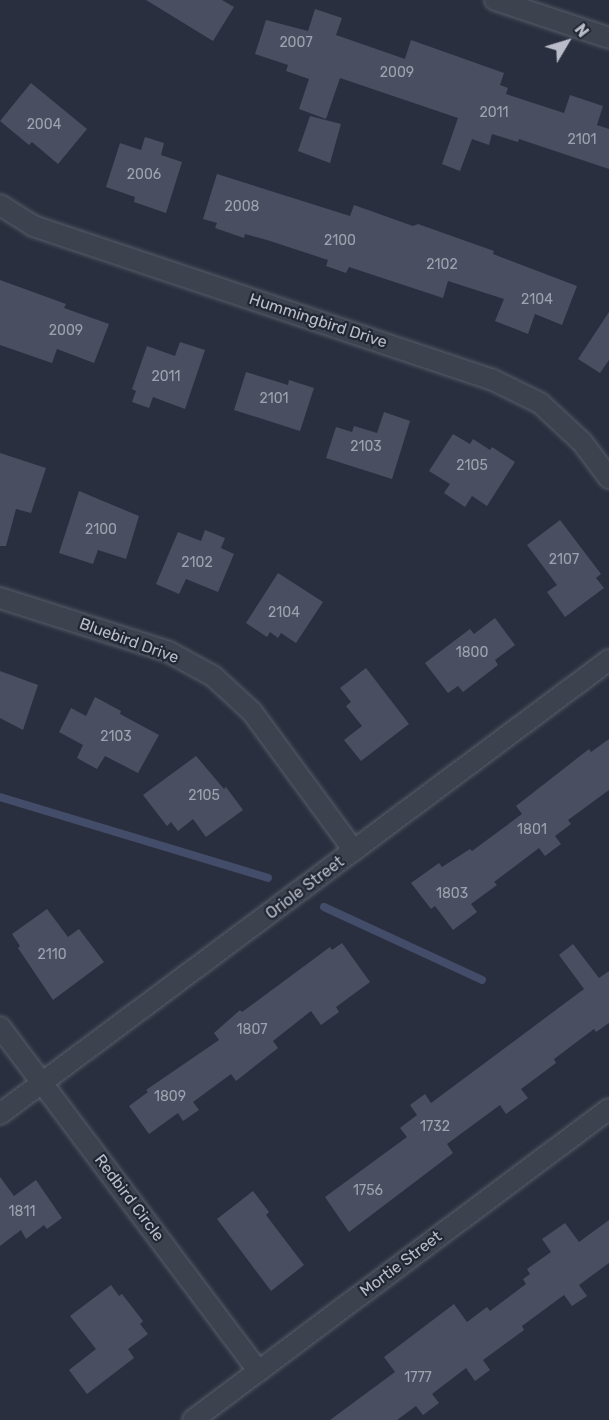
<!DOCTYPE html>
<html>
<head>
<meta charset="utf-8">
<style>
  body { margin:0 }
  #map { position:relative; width:609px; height:1420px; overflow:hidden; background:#2a2f3f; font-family:Rubik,sans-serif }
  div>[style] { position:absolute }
  .stream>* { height:8px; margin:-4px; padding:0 4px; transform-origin:4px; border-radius:4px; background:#434c68 }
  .building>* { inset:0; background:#494f60 }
  .roads { filter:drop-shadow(0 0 2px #585d69) drop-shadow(0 0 2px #585d69) }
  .minor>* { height:20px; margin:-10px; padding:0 10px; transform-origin:10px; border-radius:10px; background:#3d424f }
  span { translate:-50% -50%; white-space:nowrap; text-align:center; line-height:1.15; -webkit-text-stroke:4.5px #222734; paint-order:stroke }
  .number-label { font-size:14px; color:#9ea2af }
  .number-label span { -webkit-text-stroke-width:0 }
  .street-label { font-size:16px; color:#babdc9 }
  .north { position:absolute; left:537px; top:12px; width:60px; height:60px; -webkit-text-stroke:4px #222734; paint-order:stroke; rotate:52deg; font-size:16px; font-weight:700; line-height:24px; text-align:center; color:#babdc9 }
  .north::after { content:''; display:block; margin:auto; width:21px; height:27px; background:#babdc9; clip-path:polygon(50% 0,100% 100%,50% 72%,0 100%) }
</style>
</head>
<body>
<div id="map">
  <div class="stream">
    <i style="left:0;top:797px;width:280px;rotate:16.8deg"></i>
    <i style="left:324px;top:907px;width:174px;rotate:24.8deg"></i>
  </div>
  <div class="building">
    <i style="clip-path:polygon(146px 0,222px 0,234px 7px,213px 41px)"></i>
    <i style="clip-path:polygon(315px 9px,342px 18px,336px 35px,405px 59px,411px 40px,504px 73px,500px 85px,508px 88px,506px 94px,564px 113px,570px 95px,603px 106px,597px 125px,609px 129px,609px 169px,519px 139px,518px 142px,492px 134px,489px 145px,472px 139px,460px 171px,442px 164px,458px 118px,340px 78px,326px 119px,299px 109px,309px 79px,286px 71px,288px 65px,255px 54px,266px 20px,308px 31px)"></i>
    <i style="clip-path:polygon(31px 83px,87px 129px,58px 164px,32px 142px,29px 145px,0 121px)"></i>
    <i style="clip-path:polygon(310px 116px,341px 124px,330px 163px,298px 151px)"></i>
    <i style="clip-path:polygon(145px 137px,164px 143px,161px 155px,182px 162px,166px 213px,134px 202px,135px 197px,106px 187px,120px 143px,141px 150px)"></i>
    <i style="clip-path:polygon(217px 174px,350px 216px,354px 205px,413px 226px,418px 224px,494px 251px,493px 254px,577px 286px,562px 325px,535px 314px,528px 334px,495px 321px,504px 299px,448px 281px,443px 298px,349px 267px,346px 273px,326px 266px,328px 260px,267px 240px,245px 234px,244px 238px,215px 228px,217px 223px,203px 219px)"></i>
    <i style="clip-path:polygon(0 280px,66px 304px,64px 308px,109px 324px,94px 363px,57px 349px,52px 363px,0 345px)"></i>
    <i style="clip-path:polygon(609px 312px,609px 360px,600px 373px,578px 359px)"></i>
    <i style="clip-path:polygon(180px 342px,205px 350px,185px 409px,153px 397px,149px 408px,132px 402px,136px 391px,132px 389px,147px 346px,175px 356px)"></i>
    <i style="clip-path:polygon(246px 372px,288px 385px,289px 380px,314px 388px,300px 431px,234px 410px)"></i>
    <i style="clip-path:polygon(384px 412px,410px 421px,392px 479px,326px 458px,336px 427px,352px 432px,354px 426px,377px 433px)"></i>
    <i style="clip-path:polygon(453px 434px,470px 444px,473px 439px,490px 450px,492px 447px,515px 462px,487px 506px,472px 496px,465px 507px,444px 493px,450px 484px,429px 471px)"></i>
    <i style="clip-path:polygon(0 453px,46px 468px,31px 513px,16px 509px,6px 546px,0 546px)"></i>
    <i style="clip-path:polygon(79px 491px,139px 516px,126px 559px,98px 550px,93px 564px,59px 553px)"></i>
    <i style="clip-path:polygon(560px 520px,601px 574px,596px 578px,604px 588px,565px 617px,547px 592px,557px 585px,527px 545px)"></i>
    <i style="clip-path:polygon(205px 530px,225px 538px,221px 548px,234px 554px,218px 592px,186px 579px,179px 594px,156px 584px,178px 532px,201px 541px)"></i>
    <i style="clip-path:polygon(278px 573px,323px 602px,296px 643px,281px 633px,278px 638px,270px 632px,267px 637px,246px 623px)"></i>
    <i style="clip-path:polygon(495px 618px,515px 645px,495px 660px,498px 665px,463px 692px,458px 686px,448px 693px,425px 663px,470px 629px,474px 634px)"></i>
    <i style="clip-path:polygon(366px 668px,409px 724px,361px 761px,344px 740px,362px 726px,346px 706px,351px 702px,340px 688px)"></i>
    <i style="clip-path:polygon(0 671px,38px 685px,23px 730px,0 718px)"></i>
    <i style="clip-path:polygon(95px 697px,121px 711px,120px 714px,159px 735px,138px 773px,105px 756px,97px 769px,77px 758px,83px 745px,59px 732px,71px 708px,86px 716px)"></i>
    <i style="clip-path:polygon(609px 739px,609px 790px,568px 820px,571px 824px,555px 836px,561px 844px,545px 856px,539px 848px,494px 882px,497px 885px,471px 904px,477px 912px,453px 930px,435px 906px,431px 909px,411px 883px,439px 863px,442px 867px,470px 849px,472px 851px,522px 814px,516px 806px,589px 749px,591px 752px)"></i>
    <i style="clip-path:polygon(196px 756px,224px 789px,226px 787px,243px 810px,206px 837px,193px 819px,178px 831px,171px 822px,167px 826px,143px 795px)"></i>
    <i style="clip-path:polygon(47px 909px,68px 937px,79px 929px,104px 962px,53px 1000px,18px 948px,20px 946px,12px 934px)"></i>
    <i style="clip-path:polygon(342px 943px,370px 982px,336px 1007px,339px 1012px,321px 1025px,311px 1011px,273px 1041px,278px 1048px,236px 1081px,231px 1074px,193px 1102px,199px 1110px,183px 1121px,178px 1113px,149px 1134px,129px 1106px,148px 1092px,146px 1090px,219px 1040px,214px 1033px,240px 1010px,242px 1012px,330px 947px,332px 950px)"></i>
    <i style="clip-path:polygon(573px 944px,599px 978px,609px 971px,609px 1023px,596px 1032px,594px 1029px,554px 1059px,556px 1063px,521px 1089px,528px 1098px,506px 1114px,500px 1105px,447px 1144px,453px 1153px,349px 1232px,325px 1197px,407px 1137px,400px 1128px,417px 1115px,410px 1105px,425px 1094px,431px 1103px,584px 989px,559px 955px)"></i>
    <i style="clip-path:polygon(0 1177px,14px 1196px,36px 1180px,62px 1218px,47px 1229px,44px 1225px,26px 1239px,21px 1230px,0 1246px)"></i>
    <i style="clip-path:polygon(253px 1191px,269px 1212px,266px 1215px,304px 1265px,271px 1291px,217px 1219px)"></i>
    <i style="clip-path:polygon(609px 1220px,609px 1263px,579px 1285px,587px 1296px,572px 1306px,564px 1295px,522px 1326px,524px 1330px,483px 1360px,490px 1370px,475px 1381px,466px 1368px,432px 1394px,439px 1403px,423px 1415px,416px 1406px,397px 1420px,330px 1420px,395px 1372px,384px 1357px,454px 1304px,467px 1322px,487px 1307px,490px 1311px,526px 1284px,523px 1279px,530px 1274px,527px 1269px,551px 1252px,542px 1239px,565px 1223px,579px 1242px)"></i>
    <i style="clip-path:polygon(111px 1285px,119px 1296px,122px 1294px,143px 1321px,140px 1324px,148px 1334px,128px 1349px,134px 1358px,87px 1394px,69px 1370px,96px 1349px,70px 1316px)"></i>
  </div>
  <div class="roads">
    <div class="minor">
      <i style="left:495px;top:0;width:120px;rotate:18.4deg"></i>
      <i style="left:0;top:205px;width:39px;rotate:32deg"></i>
      <i style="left:33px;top:226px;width:483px;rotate:18.5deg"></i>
      <i style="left:491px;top:379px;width:55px;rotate:26.1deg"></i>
      <i style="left:540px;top:403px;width:57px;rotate:42.9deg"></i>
      <i style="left:582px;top:442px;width:45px;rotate:53.1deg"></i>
      <i style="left:0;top:598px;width:177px;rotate:17.7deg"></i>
      <i style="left:169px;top:652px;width:50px;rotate:28.6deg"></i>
      <i style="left:213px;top:676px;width:53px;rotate:42.7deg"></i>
      <i style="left:252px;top:712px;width:172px;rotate:53.7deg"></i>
      <i style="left:0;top:1027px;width:429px;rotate:53.1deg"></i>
      <i style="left:0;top:1114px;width:760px;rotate:-36.7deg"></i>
      <i style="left:193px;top:1420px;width:519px;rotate:-36.78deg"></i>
    </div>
  </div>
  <div class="number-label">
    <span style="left:296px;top:43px">2007</span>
    <span style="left:397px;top:73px">2009</span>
    <span style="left:494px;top:113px">2011</span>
    <span style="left:44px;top:125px">2004</span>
    <span style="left:582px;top:140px">2101</span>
    <span style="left:144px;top:175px">2006</span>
    <span style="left:242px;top:207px">2008</span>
    <span style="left:340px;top:241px">2100</span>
    <span style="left:442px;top:265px">2102</span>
    <span style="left:537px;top:300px">2104</span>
    <span style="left:66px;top:331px">2009</span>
    <span style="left:166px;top:377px">2011</span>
    <span style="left:274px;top:399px">2101</span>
    <span style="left:366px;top:447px">2103</span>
    <span style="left:472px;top:466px">2105</span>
    <span style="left:101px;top:530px">2100</span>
    <span style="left:564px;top:560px">2107</span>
    <span style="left:197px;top:563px">2102</span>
    <span style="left:284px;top:613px">2104</span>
    <span style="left:472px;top:653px">1800</span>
    <span style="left:116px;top:737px">2103</span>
    <span style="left:204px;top:796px">2105</span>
    <span style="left:532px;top:830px">1801</span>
    <span style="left:452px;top:894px">1803</span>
    <span style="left:52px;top:955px">2110</span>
    <span style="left:252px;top:1030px">1807</span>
    <span style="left:170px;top:1097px">1809</span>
    <span style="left:435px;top:1127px">1732</span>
    <span style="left:368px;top:1191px">1756</span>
    <span style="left:22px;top:1212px">1811</span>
    <span style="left:418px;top:1378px">1777</span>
  </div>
  <div class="street-label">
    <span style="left:318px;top:321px;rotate:18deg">Hummingbird Drive</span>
    <span style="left:129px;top:641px;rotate:20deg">Bluebird Drive</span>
    <span style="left:305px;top:888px;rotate:-37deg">Oriole Street</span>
    <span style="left:129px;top:1198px;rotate:53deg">Redbird Circle</span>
    <span style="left:401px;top:1264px;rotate:-37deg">Mortie Street</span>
  </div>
  <div class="north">N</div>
</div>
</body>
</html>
